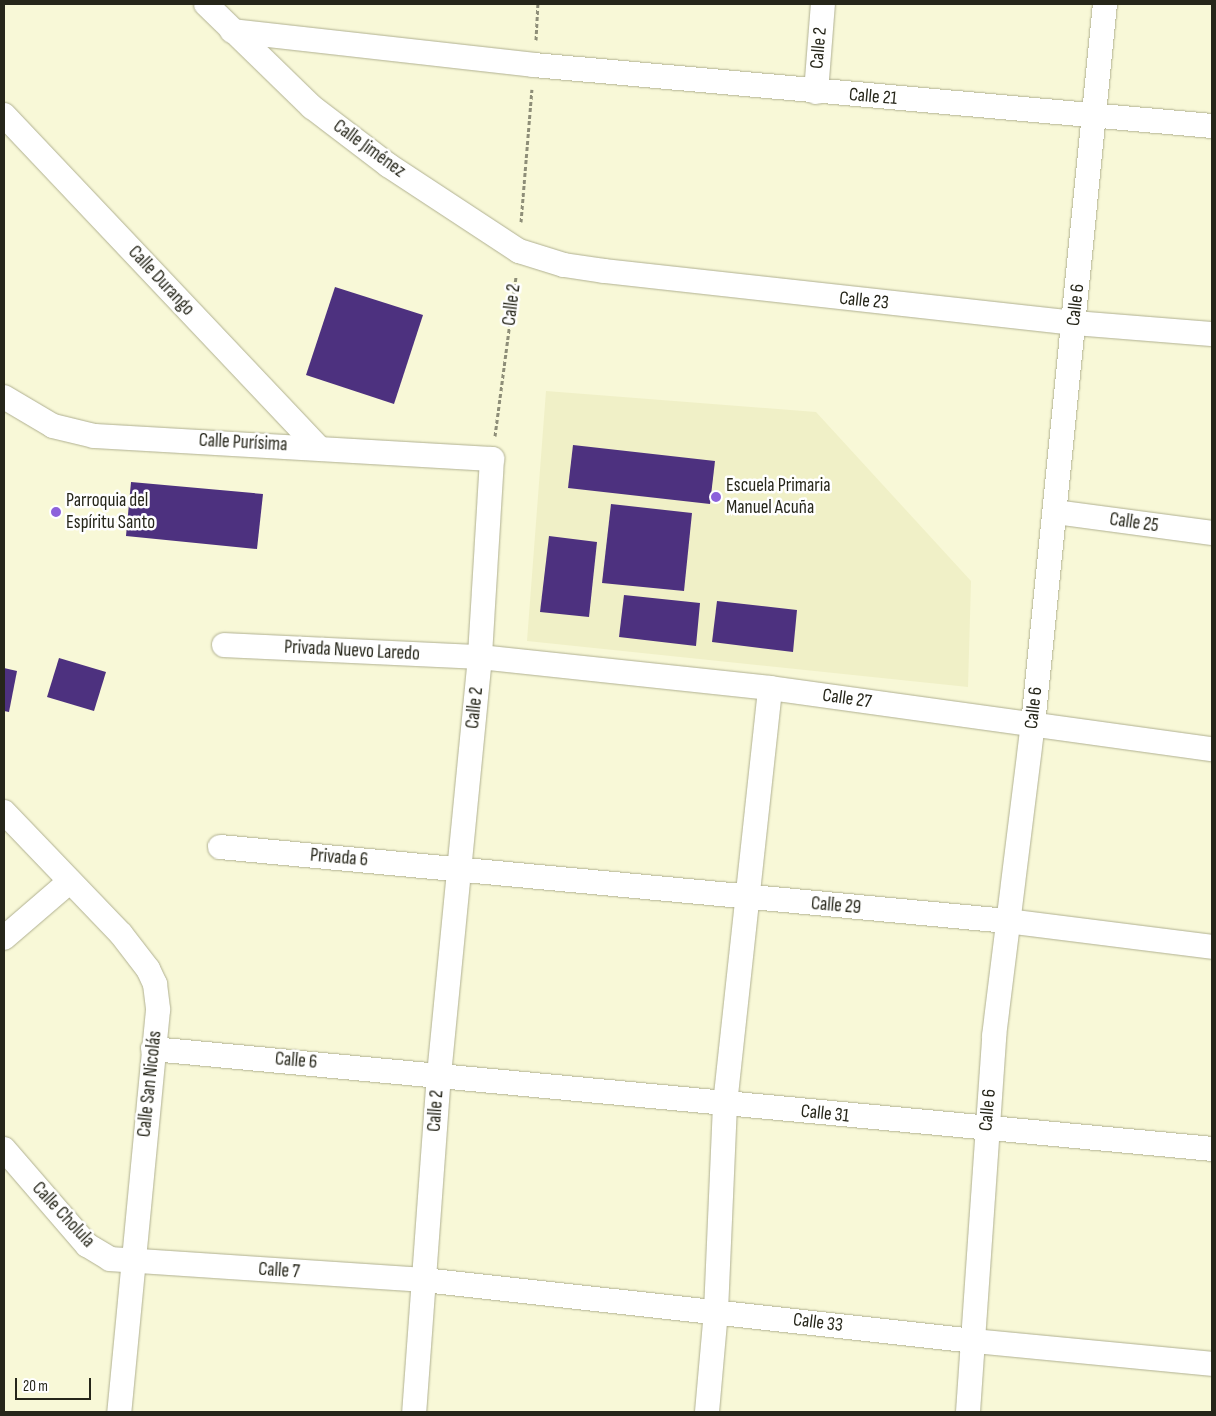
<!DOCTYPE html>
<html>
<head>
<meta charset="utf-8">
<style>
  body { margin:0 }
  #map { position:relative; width:1216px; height:1416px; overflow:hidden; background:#f8f8d7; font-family:"Sofia Sans Condensed",sans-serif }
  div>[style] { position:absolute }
  .built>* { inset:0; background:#f0f0c7 }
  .building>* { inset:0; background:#4d317f }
  .path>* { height:3px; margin-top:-1.5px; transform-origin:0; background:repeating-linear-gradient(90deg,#8e8e78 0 4px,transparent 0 6.5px) }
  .roads { filter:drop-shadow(0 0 1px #b0b091) drop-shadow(0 0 1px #b0b091) }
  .minor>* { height:24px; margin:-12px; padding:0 12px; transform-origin:12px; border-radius:12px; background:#fff }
  .dots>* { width:14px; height:14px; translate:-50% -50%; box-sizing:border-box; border:2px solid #fff; border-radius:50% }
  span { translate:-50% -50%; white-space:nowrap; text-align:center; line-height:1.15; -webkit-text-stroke:5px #fff; paint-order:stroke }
  .street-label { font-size:19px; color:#26261a }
  .poi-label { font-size:19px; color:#26261a }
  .left { translate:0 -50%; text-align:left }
  .frame { position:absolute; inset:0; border:5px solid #26261a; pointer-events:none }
  .scale { position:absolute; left:15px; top:1378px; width:76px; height:22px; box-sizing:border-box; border:2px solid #26261a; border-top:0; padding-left:6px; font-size:15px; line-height:18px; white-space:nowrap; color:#26261a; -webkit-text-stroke:4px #fff; paint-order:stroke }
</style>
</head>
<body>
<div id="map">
  <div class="built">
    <i style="clip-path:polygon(546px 391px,816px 412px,971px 581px,968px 687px,527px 641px)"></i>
  </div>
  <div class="building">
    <i style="clip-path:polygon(335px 287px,423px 315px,394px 404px,306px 375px)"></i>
    <i style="clip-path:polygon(573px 445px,715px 461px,710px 504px,568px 488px)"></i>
    <i style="clip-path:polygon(131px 482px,263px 494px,257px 549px,126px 536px)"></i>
    <i style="clip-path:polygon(611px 504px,692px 513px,684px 591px,602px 583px)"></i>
    <i style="clip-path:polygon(549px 536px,597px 542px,589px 617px,540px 612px)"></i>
    <i style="clip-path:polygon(624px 595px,700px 603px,696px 646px,619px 637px)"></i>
    <i style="clip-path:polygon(717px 601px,797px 610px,793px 652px,712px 642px)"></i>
    <i style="clip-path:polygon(59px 658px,106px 672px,94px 711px,47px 697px)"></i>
    <i style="clip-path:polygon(4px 668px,17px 671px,9px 712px,4px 711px)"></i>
  </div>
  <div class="path">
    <i style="left:536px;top:40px;width:36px;rotate:-87deg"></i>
    <i style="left:521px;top:222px;width:133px;rotate:-85.3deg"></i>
    <i style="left:495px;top:436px;width:161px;rotate:-82.5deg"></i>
  </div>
  <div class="roads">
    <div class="minor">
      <i style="left:206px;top:4px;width:148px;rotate:44.2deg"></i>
      <i style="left:312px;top:107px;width:96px;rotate:37.3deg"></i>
      <i style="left:388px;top:165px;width:157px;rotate:33.3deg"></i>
      <i style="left:519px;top:251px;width:47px;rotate:17.3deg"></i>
      <i style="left:564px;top:265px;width:40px;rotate:8.5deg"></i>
      <i style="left:604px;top:271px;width:473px;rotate:6.3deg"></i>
      <i style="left:1074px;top:323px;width:138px;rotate:4.6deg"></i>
      <i style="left:232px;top:31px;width:304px;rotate:6.4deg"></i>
      <i style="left:534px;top:65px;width:681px;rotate:5.14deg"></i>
      <i style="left:816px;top:92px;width:88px;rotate:-85.5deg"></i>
      <i style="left:4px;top:115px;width:457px;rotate:46.6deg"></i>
      <i style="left:4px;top:397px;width:57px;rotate:30.6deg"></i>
      <i style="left:53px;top:426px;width:42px;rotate:13.7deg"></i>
      <i style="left:94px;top:436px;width:399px;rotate:3.3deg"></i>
      <i style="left:492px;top:459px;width:198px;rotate:93.5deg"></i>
      <i style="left:480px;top:657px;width:419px;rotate:95.6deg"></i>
      <i style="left:439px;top:1074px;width:339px;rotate:94.2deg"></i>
      <i style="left:1055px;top:512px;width:158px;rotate:7.6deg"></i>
      <i style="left:224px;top:645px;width:256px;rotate:2.7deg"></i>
      <i style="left:480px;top:657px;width:292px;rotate:6.1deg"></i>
      <i style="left:770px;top:688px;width:446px;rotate:7.9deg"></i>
      <i style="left:4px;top:812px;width:169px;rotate:46.2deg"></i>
      <i style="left:121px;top:934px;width:44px;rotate:52.4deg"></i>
      <i style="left:148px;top:969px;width:17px;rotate:65deg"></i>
      <i style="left:155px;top:984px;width:26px;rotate:83deg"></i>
      <i style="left:158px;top:1010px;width:404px;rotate:95.5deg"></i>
      <i style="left:220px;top:847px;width:790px;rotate:5.37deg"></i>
      <i style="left:1007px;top:921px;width:207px;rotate:7.2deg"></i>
      <i style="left:4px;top:938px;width:86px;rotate:-40.7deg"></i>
      <i style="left:153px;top:1049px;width:1064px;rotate:5.39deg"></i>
      <i style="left:4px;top:1149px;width:127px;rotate:49.2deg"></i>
      <i style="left:87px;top:1245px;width:27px;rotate:31deg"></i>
      <i style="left:110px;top:1259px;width:315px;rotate:3.8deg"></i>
      <i style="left:424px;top:1280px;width:553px;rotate:6.33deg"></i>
      <i style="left:974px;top:1341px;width:239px;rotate:5.5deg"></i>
      <i style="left:707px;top:1412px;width:101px;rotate:-84.9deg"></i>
      <i style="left:716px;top:1311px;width:207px;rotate:-87.5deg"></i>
      <i style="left:725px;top:1104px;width:418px;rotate:-83.8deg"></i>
      <i style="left:968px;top:1412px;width:377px;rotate:-86deg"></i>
      <i style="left:994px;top:1036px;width:313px;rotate:-82.9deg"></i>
      <i style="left:1033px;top:725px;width:725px;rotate:-84.3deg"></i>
    </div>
  </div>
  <div class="dots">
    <i style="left:716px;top:497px;background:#8c61db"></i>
    <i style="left:56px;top:512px;background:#8c61db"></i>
  </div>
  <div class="street-label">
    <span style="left:819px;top:48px;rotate:-85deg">Calle 2</span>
    <span style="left:873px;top:97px;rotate:5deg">Calle 21</span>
    <span style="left:369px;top:149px;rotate:36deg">Calle Jiménez</span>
    <span style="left:161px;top:281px;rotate:47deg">Calle Durango</span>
    <span style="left:864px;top:301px;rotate:6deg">Calle 23</span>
    <span style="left:512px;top:305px;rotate:-83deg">Calle 2</span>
    <span style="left:1076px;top:305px;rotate:-84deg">Calle 6</span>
    <span style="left:243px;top:443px;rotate:3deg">Calle Purísima</span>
    <span style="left:1134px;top:523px;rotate:8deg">Calle 25</span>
    <span style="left:352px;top:651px;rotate:3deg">Privada Nuevo Laredo</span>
    <span style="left:847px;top:699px;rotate:8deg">Calle 27</span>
    <span style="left:475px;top:708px;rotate:-84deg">Calle 2</span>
    <span style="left:1034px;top:708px;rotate:-84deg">Calle 6</span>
    <span style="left:339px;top:858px;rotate:5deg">Privada 6</span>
    <span style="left:836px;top:906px;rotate:5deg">Calle 29</span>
    <span style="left:296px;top:1061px;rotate:5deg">Calle 6</span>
    <span style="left:150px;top:1084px;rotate:-84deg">Calle San Nicolás</span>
    <span style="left:988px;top:1110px;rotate:-85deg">Calle 6</span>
    <span style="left:436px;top:1111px;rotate:-86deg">Calle 2</span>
    <span style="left:825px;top:1114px;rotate:6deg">Calle 31</span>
    <span style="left:63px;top:1215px;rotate:47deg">Calle Cholula</span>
    <span style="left:279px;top:1271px;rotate:4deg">Calle 7</span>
    <span style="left:818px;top:1323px;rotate:7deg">Calle 33</span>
  </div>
  <div class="poi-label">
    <span class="left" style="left:726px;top:497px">Escuela Primaria<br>Manuel Acuña</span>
    <span class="left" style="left:66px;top:512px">Parroquia del<br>Espíritu Santo</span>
  </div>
  <div class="frame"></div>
  <div class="scale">20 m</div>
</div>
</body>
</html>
